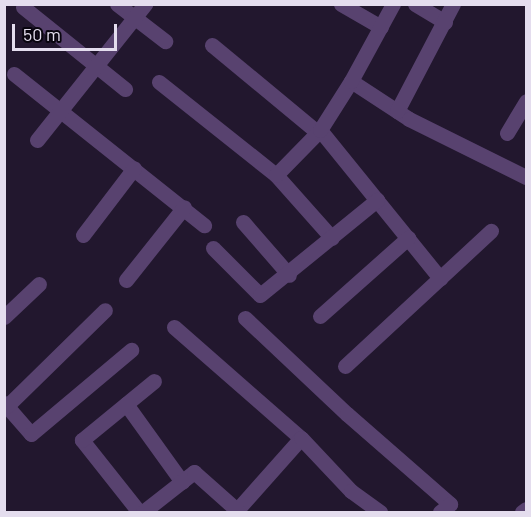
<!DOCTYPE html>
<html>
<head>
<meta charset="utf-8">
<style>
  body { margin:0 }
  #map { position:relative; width:531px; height:517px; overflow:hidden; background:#22172e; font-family:Barlow,sans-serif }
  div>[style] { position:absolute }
  .street>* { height:15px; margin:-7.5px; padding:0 7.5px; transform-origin:7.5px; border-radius:7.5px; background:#58426f }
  span { translate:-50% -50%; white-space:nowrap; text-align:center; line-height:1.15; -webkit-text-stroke:6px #09050f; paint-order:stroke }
  .frame { position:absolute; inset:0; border:6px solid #e4ddee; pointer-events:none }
  .scale { position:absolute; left:12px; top:24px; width:105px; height:27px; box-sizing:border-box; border:3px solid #e4ddee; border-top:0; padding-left:8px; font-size:18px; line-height:21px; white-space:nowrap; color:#e4ddee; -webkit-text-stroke:4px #09050f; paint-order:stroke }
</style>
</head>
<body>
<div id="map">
  <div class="street">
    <i style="left:117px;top:4px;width:61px;rotate:37.6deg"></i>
    <i style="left:341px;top:4px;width:46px;rotate:29.9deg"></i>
    <i style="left:415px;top:4px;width:35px;rotate:31deg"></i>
    <i style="left:23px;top:7px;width:131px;rotate:38.8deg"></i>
    <i style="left:212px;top:45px;width:136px;rotate:39.6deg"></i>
    <i style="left:14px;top:74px;width:243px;rotate:38.5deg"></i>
    <i style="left:351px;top:81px;width:69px;rotate:33.2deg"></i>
    <i style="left:409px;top:119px;width:131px;rotate:26.4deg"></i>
    <i style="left:159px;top:82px;width:149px;rotate:38.5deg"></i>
    <i style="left:276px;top:175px;width:84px;rotate:48.4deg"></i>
    <i style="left:397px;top:111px;width:121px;rotate:-62.4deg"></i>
    <i style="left:320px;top:130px;width:191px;rotate:51deg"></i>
    <i style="left:507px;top:133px;width:37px;rotate:-59deg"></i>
    <i style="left:37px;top:140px;width:174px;rotate:-51.5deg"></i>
    <i style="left:276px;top:175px;width:63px;rotate:-45.6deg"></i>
    <i style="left:320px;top:130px;width:58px;rotate:-57.7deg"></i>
    <i style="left:351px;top:81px;width:88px;rotate:-61.4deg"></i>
    <i style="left:243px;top:222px;width:70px;rotate:49deg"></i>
    <i style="left:83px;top:235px;width:84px;rotate:-52.7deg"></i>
    <i style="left:213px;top:248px;width:66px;rotate:45deg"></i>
    <i style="left:260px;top:295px;width:151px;rotate:-39.1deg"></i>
    <i style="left:126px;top:280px;width:93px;rotate:-51.5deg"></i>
    <i style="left:320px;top:316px;width:118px;rotate:-41.6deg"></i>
    <i style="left:4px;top:317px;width:48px;rotate:-43.3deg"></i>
    <i style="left:245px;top:318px;width:140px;rotate:43.3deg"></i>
    <i style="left:347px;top:414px;width:137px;rotate:41.1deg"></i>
    <i style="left:450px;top:504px;width:13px;rotate:141deg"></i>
    <i style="left:174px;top:327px;width:169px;rotate:41.2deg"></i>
    <i style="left:345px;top:366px;width:199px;rotate:-42.8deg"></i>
    <i style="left:4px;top:403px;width:41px;rotate:48.9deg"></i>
    <i style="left:31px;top:434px;width:131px;rotate:-40deg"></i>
    <i style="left:126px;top:404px;width:96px;rotate:54.3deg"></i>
    <i style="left:7px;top:406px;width:137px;rotate:-44.4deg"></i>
    <i style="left:237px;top:510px;width:96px;rotate:-48.4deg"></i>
    <i style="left:301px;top:438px;width:73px;rotate:46.7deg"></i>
    <i style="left:351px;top:491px;width:36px;rotate:36deg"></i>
    <i style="left:139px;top:512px;width:92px;rotate:-128.4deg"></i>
    <i style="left:82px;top:440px;width:93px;rotate:-39.3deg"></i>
    <i style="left:143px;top:512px;width:65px;rotate:-38.1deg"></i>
    <i style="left:194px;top:472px;width:60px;rotate:41.6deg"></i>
    <i style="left:522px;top:512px;width:5px;rotate:-37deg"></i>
  </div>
  <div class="frame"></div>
  <div class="scale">50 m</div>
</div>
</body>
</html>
